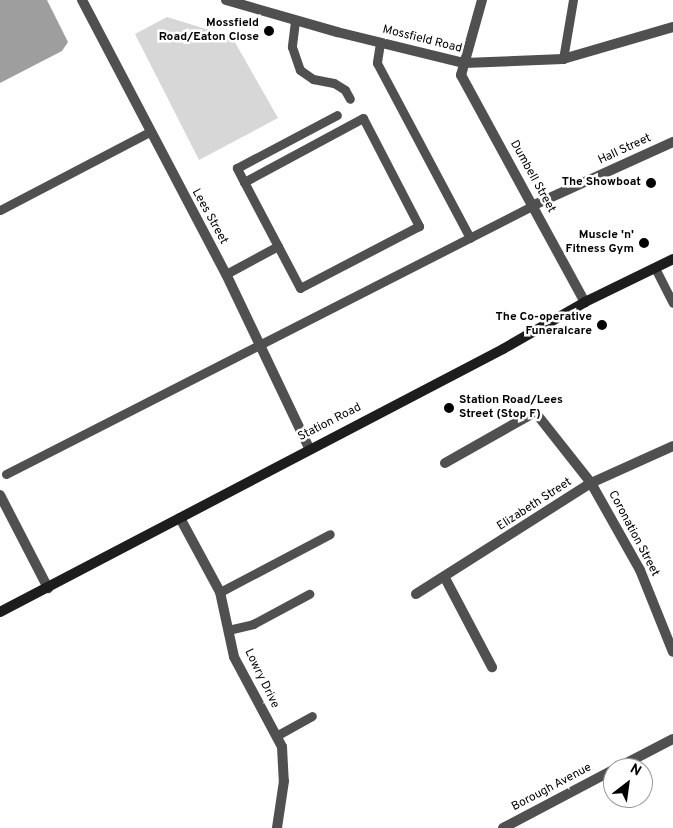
<!DOCTYPE html>
<html>
<head>
<meta charset="utf-8">
<style>
  body { margin:0 }
  #map { position:relative; width:673px; height:828px; overflow:hidden; background:#fff; font-family:Overpass,sans-serif }
  div>[style] { position:absolute }
  .green>* { inset:0; background:#d7d7d7 }
  .water>* { inset:0; background:#9e9e9e }
  .service>* { height:9px; margin:-4.5px; padding:0 4.5px; transform-origin:4.5px; border-radius:4.5px; background:#505050 }
  .minor>* { height:10px; margin:-5px; padding:0 5px; transform-origin:5px; border-radius:5px; background:#505050 }
  .secondary>* { height:10px; margin:-5px; padding:0 5px; transform-origin:5px; border-radius:5px; background:#1d1d1d }
  .dots>* { width:14px; height:14px; translate:-50% -50%; box-sizing:border-box; border:2px solid #fff; border-radius:50% }
  span { translate:-50% -50%; white-space:nowrap; text-align:center; line-height:1.15; -webkit-text-stroke:5px #fff; paint-order:stroke }
  .poi-label { font-size:12px; color:#000; font-weight:700 }
  .right { translate:-100% -50%; text-align:right }
  .left { translate:0 -50%; text-align:left }
  .street-label { font-size:12px; color:#000 }
  .north { position:absolute; left:603px; top:758px; width:50px; height:50px; box-sizing:border-box; background:#fff; border:1px solid #999; border-radius:50%; rotate:30deg; font-size:14px; font-weight:700; line-height:20px; text-align:center; color:#000 }
  .north::after { content:''; display:block; margin:auto; width:18px; height:22px; background:#000; clip-path:polygon(50% 0,100% 100%,50% 72%,0 100%) }
</style>
</head>
<body>
<div id="map">
  <div class="green">
    <i style="clip-path:polygon(167px 17px,232px 37px,278px 118px,199px 160px,135px 34px)"></i>
  </div>
  <div class="water">
    <i style="clip-path:polygon(0 0,47px 0,68px 42px,62px 51px,0 83px)"></i>
  </div>
  <div class="service">
    <i style="left:295px;top:21px;width:26px;rotate:97deg"></i>
    <i style="left:292px;top:47px;width:24px;rotate:71deg"></i>
    <i style="left:300px;top:70px;width:16px;rotate:35deg"></i>
    <i style="left:313px;top:79px;width:21px;rotate:11deg"></i>
    <i style="left:334px;top:83px;width:13px;rotate:32deg"></i>
    <i style="left:345px;top:90px;width:10px;rotate:61deg"></i>
    <i style="left:380px;top:43px;width:20px;rotate:99deg"></i>
    <i style="left:377px;top:63px;width:198px;rotate:62deg"></i>
    <i style="left:563px;top:59px;width:60px;rotate:-80.4deg"></i>
    <i style="left:363px;top:118px;width:122px;rotate:62.6deg"></i>
    <i style="left:419px;top:226px;width:134px;rotate:152.5deg"></i>
    <i style="left:300px;top:288px;width:120px;rotate:-117.8deg"></i>
    <i style="left:244px;top:182px;width:135px;rotate:-28.3deg"></i>
    <i style="left:244px;top:182px;width:16px;rotate:-117deg"></i>
    <i style="left:237px;top:168px;width:113px;rotate:-27.9deg"></i>
    <i style="left:0;top:210px;width:168px;rotate:-27.6deg"></i>
    <i style="left:655px;top:268px;width:39px;rotate:63deg"></i>
    <i style="left:226px;top:274px;width:59px;rotate:-28.3deg"></i>
    <i style="left:6px;top:474px;width:593px;rotate:-27deg"></i>
    <i style="left:220px;top:592px;width:124px;rotate:-27.8deg"></i>
    <i style="left:228px;top:630px;width:26px;rotate:-13deg"></i>
    <i style="left:253px;top:624px;width:64px;rotate:-28.2deg"></i>
    <i style="left:276px;top:736px;width:41px;rotate:-29.1deg"></i>
  </div>
  <div class="minor">
    <i style="left:82px;top:0;width:310px;rotate:62.3deg"></i>
    <i style="left:226px;top:274px;width:193px;rotate:64.5deg"></i>
    <i style="left:226px;top:0;width:116px;rotate:16.1deg"></i>
    <i style="left:337px;top:32px;width:131px;rotate:13.7deg"></i>
    <i style="left:464px;top:63px;width:99px;rotate:-2.3deg"></i>
    <i style="left:563px;top:59px;width:115px;rotate:-16.2deg"></i>
    <i style="left:482px;top:0;width:78px;rotate:105.6deg"></i>
    <i style="left:461px;top:75px;width:259px;rotate:61.4deg"></i>
    <i style="left:534px;top:205px;width:153px;rotate:-24.4deg"></i>
    <i style="left:445px;top:463px;width:103px;rotate:-29.5deg"></i>
    <i style="left:535px;top:412px;width:90px;rotate:51.7deg"></i>
    <i style="left:591px;top:483px;width:100px;rotate:60.6deg"></i>
    <i style="left:640px;top:570px;width:88px;rotate:68.1deg"></i>
    <i style="left:0;top:495px;width:105px;rotate:62.7deg"></i>
    <i style="left:180px;top:518px;width:84px;rotate:61.6deg"></i>
    <i style="left:220px;top:592px;width:66px;rotate:77.8deg"></i>
    <i style="left:234px;top:657px;width:102px;rotate:61.9deg"></i>
    <i style="left:282px;top:747px;width:34px;rotate:87deg"></i>
    <i style="left:284px;top:781px;width:48px;rotate:98.5deg"></i>
    <i style="left:445px;top:578px;width:101px;rotate:62.2deg"></i>
    <i style="left:416px;top:594px;width:207px;rotate:-32.4deg"></i>
    <i style="left:591px;top:483px;width:90px;rotate:-24.3deg"></i>
    <i style="left:617px;top:768px;width:63px;rotate:-27.4deg"></i>
    <i style="left:503px;top:828px;width:124px;rotate:-27.8deg"></i>
  </div>
  <div class="secondary">
    <i style="left:0;top:612px;width:568px;rotate:-27.6deg"></i>
    <i style="left:503px;top:349px;width:95px;rotate:-29.8deg"></i>
    <i style="left:585px;top:302px;width:98px;rotate:-26deg"></i>
  </div>
  <div class="dots">
    <i style="left:269px;top:31px;background:#000"></i>
    <i style="left:651px;top:183px;background:#000"></i>
    <i style="left:644px;top:243px;background:#000"></i>
    <i style="left:602px;top:325px;background:#000"></i>
    <i style="left:449px;top:408px;background:#000"></i>
  </div>
  <div class="poi-label">
    <span class="right" style="left:259px;top:31px">Mossfield<br>Road/Eaton Close</span>
    <span class="right" style="left:641px;top:183px">The Showboat</span>
    <span class="right" style="left:634px;top:243px">Muscle 'n'<br>Fitness Gym</span>
    <span class="right" style="left:592px;top:325px">The Co-operative<br>Funeralcare</span>
    <span class="left" style="left:459px;top:408px">Station Road/Lees<br>Street (Stop F)</span>
  </div>
  <div class="street-label">
    <span style="left:422px;top:40px;rotate:14deg">Mossfield Road</span>
    <span style="left:625px;top:150px;rotate:-25deg">Hall Street</span>
    <span style="left:532px;top:177px;rotate:61deg">Dumbell Street</span>
    <span style="left:209px;top:217px;rotate:61deg">Lees Street</span>
    <span style="left:330px;top:423px;rotate:-27deg">Station Road</span>
    <span style="left:535px;top:505px;rotate:-33deg">Elizabeth Street</span>
    <span style="left:633px;top:534px;rotate:62deg">Coronation Street</span>
    <span style="left:261px;top:679px;rotate:64deg">Lowry Drive</span>
    <span style="left:552px;top:788px;rotate:-28deg">Borough Avenue</span>
  </div>
  <div class="north">N</div>
</div>
</body>
</html>
